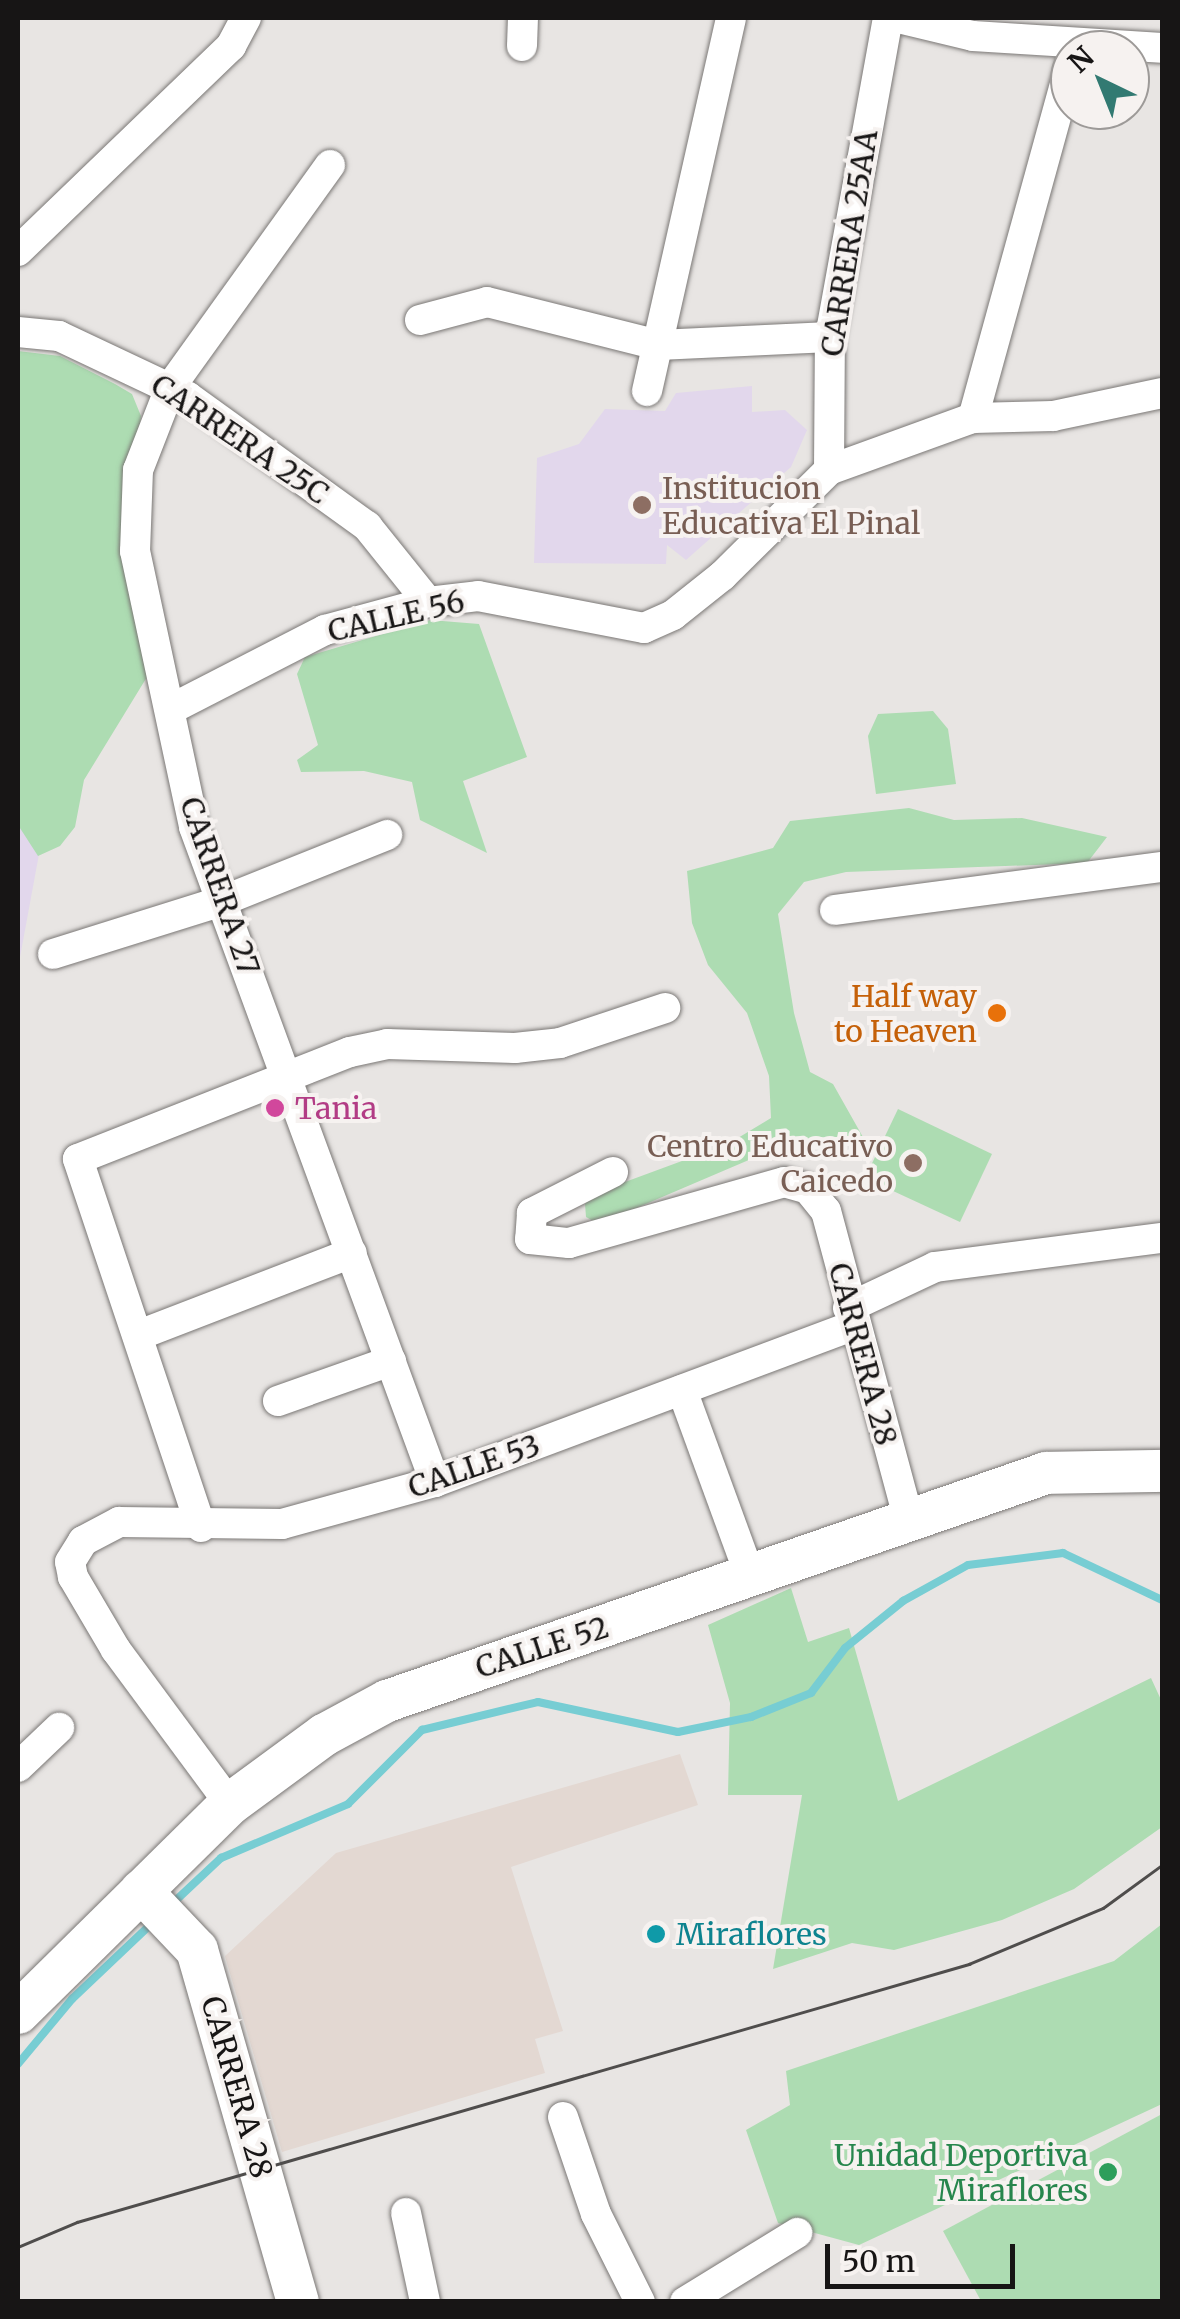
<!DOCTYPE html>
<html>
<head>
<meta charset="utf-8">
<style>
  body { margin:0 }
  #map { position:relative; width:1180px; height:2319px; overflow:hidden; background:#e8e5e3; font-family:Merriweather,serif }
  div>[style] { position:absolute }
  .built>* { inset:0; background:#e3d8d2 }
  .education>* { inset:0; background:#e2d7ec }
  .green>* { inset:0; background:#addcb2 }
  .stream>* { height:8px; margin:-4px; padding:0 4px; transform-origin:4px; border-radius:4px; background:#77cdd3 }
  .roads { filter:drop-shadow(0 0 2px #7a7775) drop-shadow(0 0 2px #7a7775) }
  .street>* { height:30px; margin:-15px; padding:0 15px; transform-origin:15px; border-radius:15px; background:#fff }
  .secondary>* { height:42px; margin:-21px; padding:0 21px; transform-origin:21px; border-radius:21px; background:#fff }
  .tram>* { height:2.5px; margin:-1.25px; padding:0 1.25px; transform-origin:1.25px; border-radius:1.25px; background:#4f4d4c }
  .dots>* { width:28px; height:28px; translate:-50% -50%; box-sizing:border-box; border:5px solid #f6f2f0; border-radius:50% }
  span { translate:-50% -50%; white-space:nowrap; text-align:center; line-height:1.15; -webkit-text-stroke:8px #f6f2f0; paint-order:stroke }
  .street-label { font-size:30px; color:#171515 }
  .education-label { font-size:30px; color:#785e54 }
  .left { translate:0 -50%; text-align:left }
  .right { translate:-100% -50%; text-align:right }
  .food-label { font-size:30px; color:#c56008 }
  .hotel-label { font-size:30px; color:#b23c85 }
  .culture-label { font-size:30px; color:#0d838f }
  .leisure-label { font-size:30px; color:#27864d }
  .frame { position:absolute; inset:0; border:20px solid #171515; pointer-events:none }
  .north { position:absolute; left:1050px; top:30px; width:100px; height:100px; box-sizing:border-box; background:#f6f2f0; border:2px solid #9d9a98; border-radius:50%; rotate:317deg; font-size:28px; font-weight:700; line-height:40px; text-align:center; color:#171515 }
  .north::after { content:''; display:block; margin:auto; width:35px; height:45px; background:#327a72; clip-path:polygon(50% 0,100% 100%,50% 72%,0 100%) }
  .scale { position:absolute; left:825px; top:2244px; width:190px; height:45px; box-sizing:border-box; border:5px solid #171515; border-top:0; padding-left:12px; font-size:30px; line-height:35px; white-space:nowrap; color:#171515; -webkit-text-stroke:8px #f6f2f0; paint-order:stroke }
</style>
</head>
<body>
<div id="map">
  <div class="built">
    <i style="clip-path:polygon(680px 1754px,698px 1805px,511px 1867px,563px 2031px,535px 2039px,545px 2073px,282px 2152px,225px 1956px,336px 1853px)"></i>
  </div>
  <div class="education">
    <i style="clip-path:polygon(752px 386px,752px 412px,785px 410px,807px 430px,791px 467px,686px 560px,667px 545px,666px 564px,534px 563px,537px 458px,579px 444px,605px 409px,665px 411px,676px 393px)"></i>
    <i style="clip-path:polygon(18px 772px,44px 827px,18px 968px)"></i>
  </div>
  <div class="green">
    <i style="clip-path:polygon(18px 351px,60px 356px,115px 384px,132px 394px,141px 416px,128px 518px,147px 677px,84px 780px,75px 827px,60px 846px,38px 856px,18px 825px)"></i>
    <i style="clip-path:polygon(430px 620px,479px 624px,527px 757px,463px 781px,487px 853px,420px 820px,412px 782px,364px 771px,301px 772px,297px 760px,318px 745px,297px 674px,305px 657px)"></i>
    <i style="clip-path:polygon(933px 711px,948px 729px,956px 784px,876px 794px,868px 736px,878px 714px)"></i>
    <i style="clip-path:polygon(909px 808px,954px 820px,1022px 818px,1107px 837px,1087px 863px,846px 872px,804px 882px,778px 914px,794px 1013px,810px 1072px,833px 1084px,868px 1146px,845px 1140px,772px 1150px,599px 1224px,586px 1217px,585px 1204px,606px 1179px,625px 1182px,728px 1144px,771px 1118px,769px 1076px,747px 1013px,708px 965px,692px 923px,687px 871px,773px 848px,790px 821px)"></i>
    <i style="clip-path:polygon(898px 1109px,992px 1154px,960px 1222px,865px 1178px)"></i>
    <i style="clip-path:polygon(791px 1588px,808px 1642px,849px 1628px,898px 1801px,1151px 1678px,1162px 1702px,1162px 1827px,1074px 1889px,1002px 1920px,894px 1950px,852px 1943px,773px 1969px,802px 1795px,728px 1795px,730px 1703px,708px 1625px)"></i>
    <i style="clip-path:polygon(1162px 1924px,1162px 2104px,859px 2245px,778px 2223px,746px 2130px,790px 2105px,786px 2071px,1114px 1961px)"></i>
    <i style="clip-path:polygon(1162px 2114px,1162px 2301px,981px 2301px,943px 2231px)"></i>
  </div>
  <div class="stream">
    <i style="left:173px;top:1903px;width:66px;rotate:-43.2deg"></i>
    <i style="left:221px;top:1858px;width:138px;rotate:-23deg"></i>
    <i style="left:348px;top:1804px;width:105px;rotate:-45deg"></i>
    <i style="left:422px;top:1730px;width:119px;rotate:-13.6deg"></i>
    <i style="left:538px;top:1702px;width:143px;rotate:12.1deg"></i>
    <i style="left:678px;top:1732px;width:75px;rotate:-11.6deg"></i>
    <i style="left:751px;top:1717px;width:65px;rotate:-21.8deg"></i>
    <i style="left:811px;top:1693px;width:56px;rotate:-52.9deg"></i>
    <i style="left:845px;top:1648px;width:75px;rotate:-39deg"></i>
    <i style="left:903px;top:1601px;width:74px;rotate:-29deg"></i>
    <i style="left:968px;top:1565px;width:96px;rotate:-7.2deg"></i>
    <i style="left:1063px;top:1553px;width:110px;rotate:25.4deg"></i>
    <i style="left:18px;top:2064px;width:85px;rotate:-50.3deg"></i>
    <i style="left:72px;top:1999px;width:110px;rotate:-43.5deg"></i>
  </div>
  <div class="roads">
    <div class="street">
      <i style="left:898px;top:18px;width:77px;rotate:13.5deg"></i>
      <i style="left:973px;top:36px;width:189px;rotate:3.6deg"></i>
      <i style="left:522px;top:46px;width:28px;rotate:-88deg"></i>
      <i style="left:330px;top:165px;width:274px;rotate:125.7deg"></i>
      <i style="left:170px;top:388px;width:88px;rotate:111.3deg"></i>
      <i style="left:138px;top:470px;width:81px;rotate:92.1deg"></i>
      <i style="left:135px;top:551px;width:282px;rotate:77.9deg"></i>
      <i style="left:194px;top:827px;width:698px;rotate:69.8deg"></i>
      <i style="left:18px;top:251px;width:296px;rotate:-43.9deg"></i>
      <i style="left:231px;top:46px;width:32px;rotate:-62deg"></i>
      <i style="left:420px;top:320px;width:69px;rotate:-15deg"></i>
      <i style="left:487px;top:302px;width:176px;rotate:14.1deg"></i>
      <i style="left:658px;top:345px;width:172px;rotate:-2.7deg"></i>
      <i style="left:18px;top:332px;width:41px;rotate:5.6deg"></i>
      <i style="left:59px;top:336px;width:143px;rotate:25.3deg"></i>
      <i style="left:188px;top:397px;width:221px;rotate:35.8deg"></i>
      <i style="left:367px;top:526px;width:97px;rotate:51.2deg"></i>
      <i style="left:647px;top:391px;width:382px;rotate:-77.3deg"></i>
      <i style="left:973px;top:418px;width:366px;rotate:-74.6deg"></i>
      <i style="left:829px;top:470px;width:133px;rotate:-89.6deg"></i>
      <i style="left:830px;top:337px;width:324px;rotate:-79.7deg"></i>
      <i style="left:171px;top:709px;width:173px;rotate:-27.2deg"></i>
      <i style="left:325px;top:630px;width:107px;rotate:-15.2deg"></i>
      <i style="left:428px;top:602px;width:50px;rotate:-6.8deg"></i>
      <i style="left:478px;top:596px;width:169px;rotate:10.9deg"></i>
      <i style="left:644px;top:628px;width:32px;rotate:-24deg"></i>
      <i style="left:673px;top:615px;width:63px;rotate:-38.5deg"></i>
      <i style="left:722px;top:576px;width:151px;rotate:-44.7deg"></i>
      <i style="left:829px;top:470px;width:153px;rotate:-19.9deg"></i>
      <i style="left:973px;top:418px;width:80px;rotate:-1.4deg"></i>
      <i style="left:1053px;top:416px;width:111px;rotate:-11.9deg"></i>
      <i style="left:835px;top:910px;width:330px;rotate:-7.5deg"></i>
      <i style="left:53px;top:954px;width:177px;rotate:-17.4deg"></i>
      <i style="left:222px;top:901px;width:178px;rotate:-21.8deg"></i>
      <i style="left:613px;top:1172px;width:91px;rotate:153.2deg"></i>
      <i style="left:532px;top:1213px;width:26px;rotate:94deg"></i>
      <i style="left:530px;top:1239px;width:39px;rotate:6deg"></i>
      <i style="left:569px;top:1243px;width:223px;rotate:-15.8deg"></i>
      <i style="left:784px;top:1182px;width:25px;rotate:16deg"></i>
      <i style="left:808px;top:1189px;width:28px;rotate:51deg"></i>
      <i style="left:826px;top:1211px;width:324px;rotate:75deg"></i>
      <i style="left:848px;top:1308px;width:96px;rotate:-25.2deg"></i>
      <i style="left:935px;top:1267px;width:229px;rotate:-7.3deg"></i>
      <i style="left:139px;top:1335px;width:228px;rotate:-21.1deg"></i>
      <i style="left:682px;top:1390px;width:201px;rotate:69.9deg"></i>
      <i style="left:278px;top:1401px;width:120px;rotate:-19.5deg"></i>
      <i style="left:201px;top:1527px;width:388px;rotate:-108.5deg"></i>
      <i style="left:78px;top:1159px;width:292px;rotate:-21.5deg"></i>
      <i style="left:350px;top:1052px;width:38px;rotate:-12deg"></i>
      <i style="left:387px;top:1044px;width:128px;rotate:1.8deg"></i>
      <i style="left:515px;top:1048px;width:45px;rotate:-6.3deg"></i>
      <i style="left:560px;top:1043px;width:111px;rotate:-18.4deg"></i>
      <i style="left:18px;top:1767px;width:57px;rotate:-43.6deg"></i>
      <i style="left:230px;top:1804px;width:192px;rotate:-126.5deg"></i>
      <i style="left:116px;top:1650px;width:85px;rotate:-120.5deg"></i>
      <i style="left:73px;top:1577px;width:15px;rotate:-101deg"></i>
      <i style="left:70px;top:1562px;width:25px;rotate:-58deg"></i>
      <i style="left:83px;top:1541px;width:41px;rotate:-27.8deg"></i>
      <i style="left:119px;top:1522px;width:163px;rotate:0.7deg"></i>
      <i style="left:282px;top:1524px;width:159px;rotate:-15.4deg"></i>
      <i style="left:435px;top:1482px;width:446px;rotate:-20.5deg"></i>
      <i style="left:563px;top:2117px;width:102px;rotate:71.2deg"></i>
      <i style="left:596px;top:2214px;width:98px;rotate:63.4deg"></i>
      <i style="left:406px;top:2213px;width:91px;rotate:77.9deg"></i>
      <i style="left:685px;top:2302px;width:132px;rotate:-31.6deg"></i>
    </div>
    <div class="secondary">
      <i style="left:141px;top:1891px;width:81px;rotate:46.5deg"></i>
      <i style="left:197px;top:1950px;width:366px;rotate:74deg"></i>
      <i style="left:18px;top:2013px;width:298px;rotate:-44.6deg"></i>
      <i style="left:230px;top:1804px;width:117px;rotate:-36.3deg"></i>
      <i style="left:324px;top:1735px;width:72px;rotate:-28.4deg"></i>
      <i style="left:387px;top:1701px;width:697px;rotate:-19.08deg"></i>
      <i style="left:1046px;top:1473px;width:116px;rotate:-1deg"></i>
    </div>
  </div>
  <div class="tram">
    <i style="left:18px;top:2247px;width:64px;rotate:-23deg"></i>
    <i style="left:77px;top:2222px;width:929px;rotate:-16.13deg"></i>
    <i style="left:969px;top:1964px;width:145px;rotate:-22.7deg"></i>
    <i style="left:1103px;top:1908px;width:73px;rotate:-36.1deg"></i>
  </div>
  <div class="dots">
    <i style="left:642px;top:505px;background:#8d6e63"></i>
    <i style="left:997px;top:1013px;background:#e8710a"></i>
    <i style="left:275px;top:1108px;background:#d1479c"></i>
    <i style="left:913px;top:1163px;background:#8d6e63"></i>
    <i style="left:656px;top:1934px;background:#0f9aa8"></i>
    <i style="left:1108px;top:2172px;background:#2e9e5b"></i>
  </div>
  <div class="street-label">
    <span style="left:849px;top:243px;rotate:-81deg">CARRERA 25AA</span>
    <span style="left:240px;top:439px;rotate:34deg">CARRERA 25C</span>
    <span style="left:396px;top:616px;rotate:-13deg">CALLE 56</span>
    <span style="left:220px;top:886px;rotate:71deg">CARRERA 27</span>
    <span style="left:863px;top:1354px;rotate:75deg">CARRERA 28</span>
    <span style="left:474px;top:1466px;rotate:-19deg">CALLE 53</span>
    <span style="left:542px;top:1647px;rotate:-18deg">CALLE 52</span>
    <span style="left:237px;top:2087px;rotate:74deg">CARRERA 28</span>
  </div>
  <div class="education-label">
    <span class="left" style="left:662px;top:505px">Institucion<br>Educativa El Pinal</span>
    <span class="right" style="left:893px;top:1163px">Centro Educativo<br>Caicedo</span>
  </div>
  <div class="food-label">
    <span class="right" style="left:977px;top:1013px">Half way<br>to Heaven</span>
  </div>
  <div class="hotel-label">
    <span class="left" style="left:295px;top:1108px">Tania</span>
  </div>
  <div class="culture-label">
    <span class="left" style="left:676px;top:1934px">Miraflores</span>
  </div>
  <div class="leisure-label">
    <span class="right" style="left:1088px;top:2172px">Unidad Deportiva<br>Miraflores</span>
  </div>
  <div class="frame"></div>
  <div class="north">N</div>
  <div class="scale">50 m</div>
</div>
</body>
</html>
